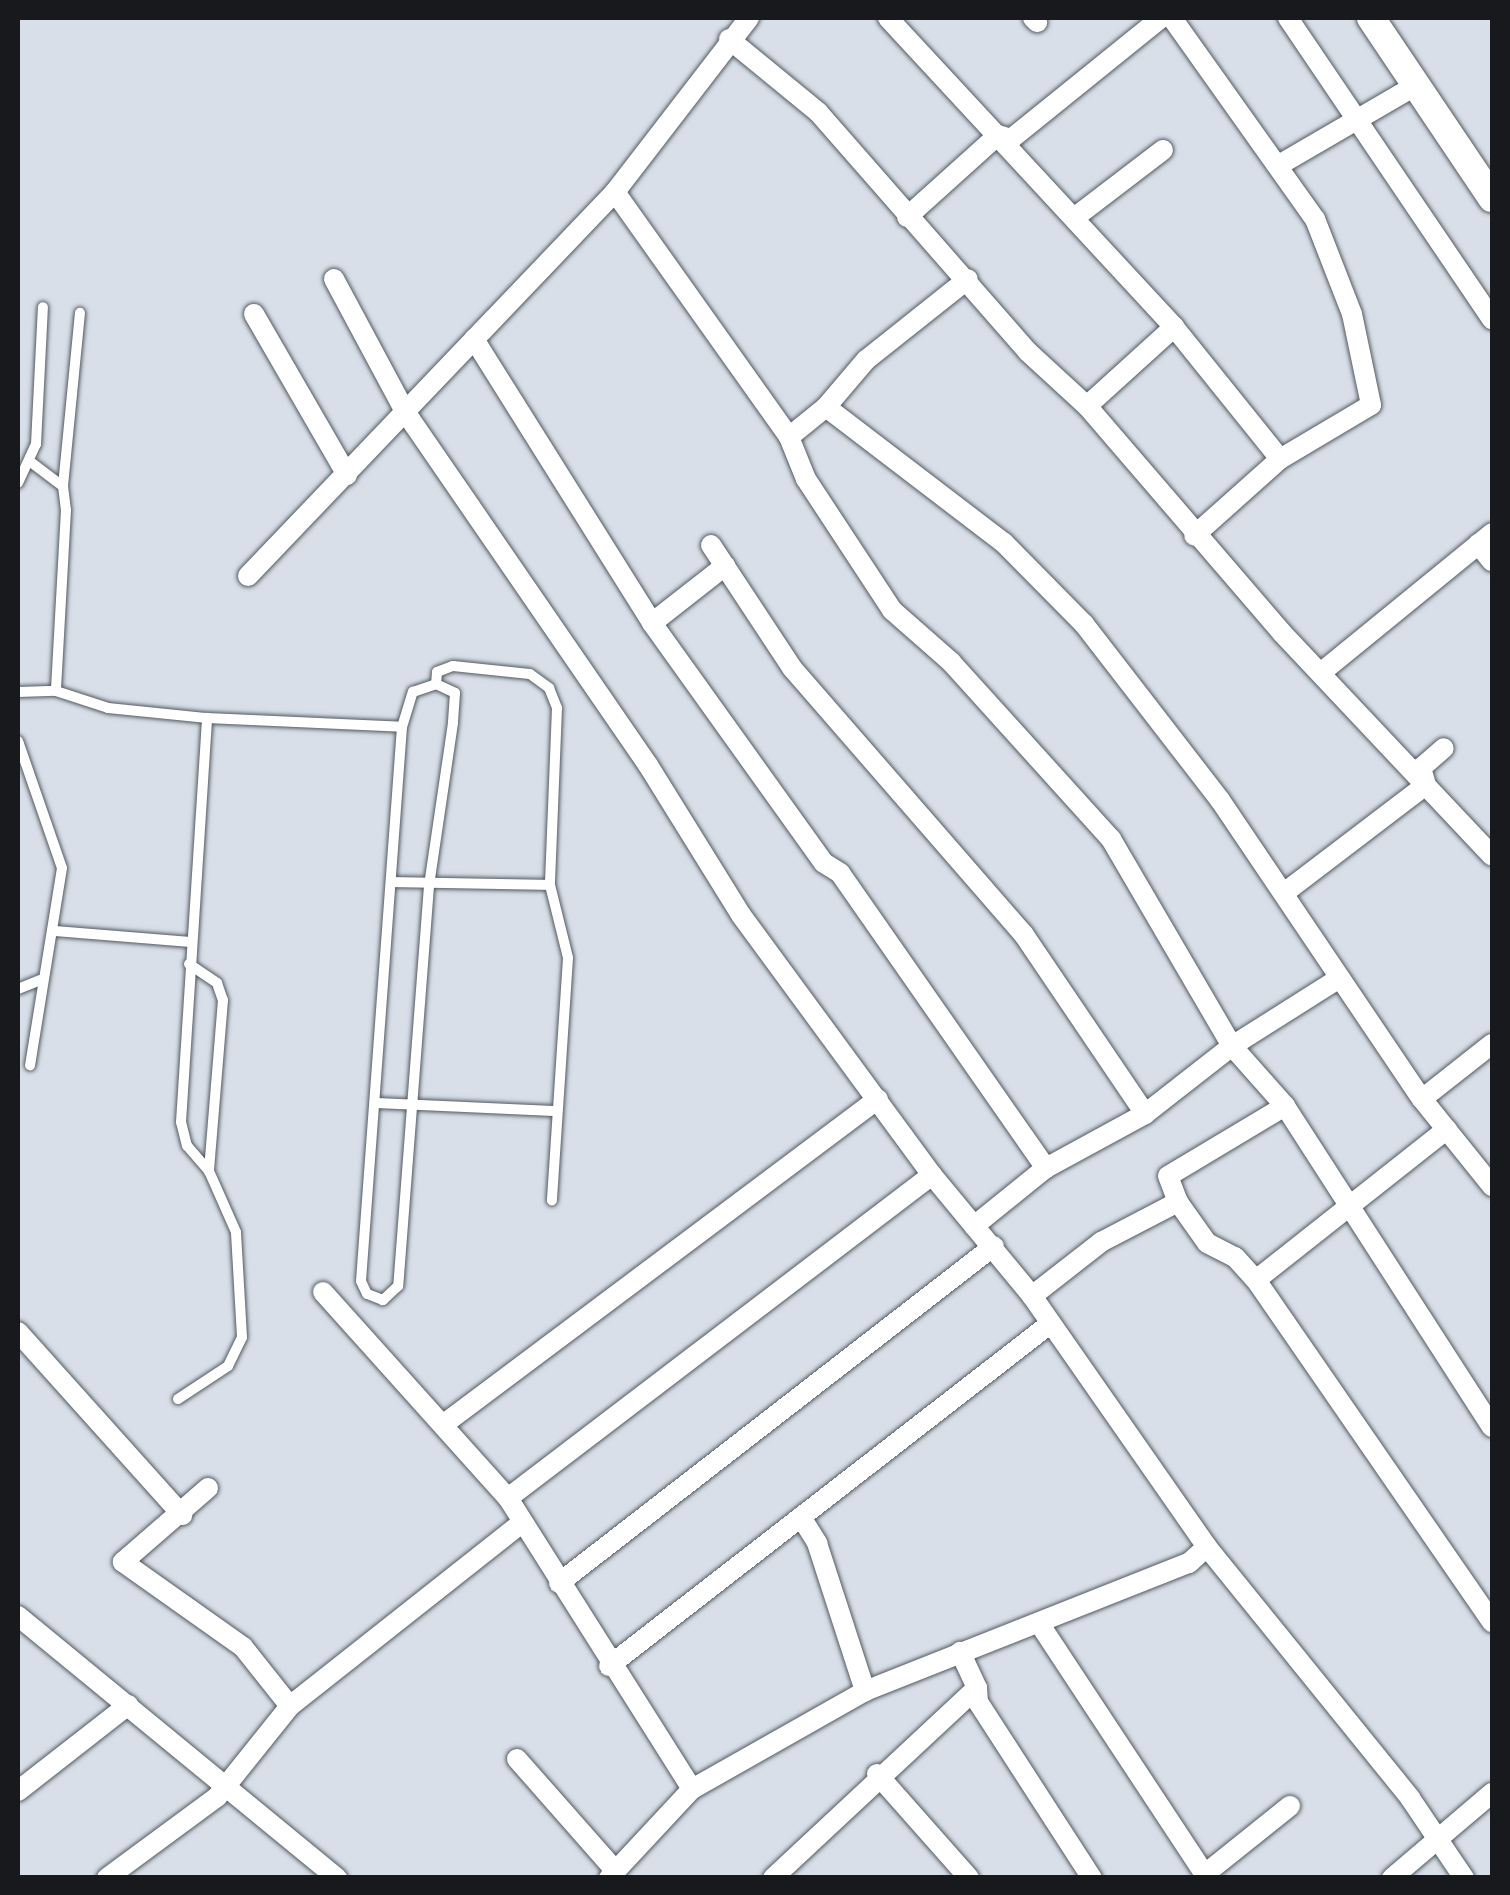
<!DOCTYPE html>
<html>
<head>
<meta charset="utf-8">
<style>
  body { margin:0 }
  #map { position:relative; width:1510px; height:1895px; overflow:hidden; background:#d8dfe8; font-family:"Titillium Web",sans-serif }
  div>[style] { position:absolute }
  .roads { filter:drop-shadow(0 0 2px #525960) drop-shadow(0 0 2px #525960) }
  .lane>* { height:10px; margin:-5px; padding:0 5px; transform-origin:5px; border-radius:5px; background:#fff }
  .street>* { height:20px; margin:-10px; padding:0 10px; transform-origin:10px; border-radius:10px; background:#fff }
  .secondary>* { height:28px; margin:-14px; padding:0 14px; transform-origin:14px; border-radius:14px; background:#fff }
  span { translate:-50% -50%; white-space:nowrap; text-align:center; line-height:1.15; -webkit-text-stroke:10px #e5ecf6; paint-order:stroke }
  .frame { position:absolute; inset:0; border:20px solid #17191d; pointer-events:none }
</style>
</head>
<body>
<div id="map">
  <div class="roads">
    <div class="lane">
      <i style="left:32px;top:463px;width:39px;rotate:37deg"></i>
      <i style="left:63px;top:486px;width:24px;rotate:83deg"></i>
      <i style="left:66px;top:510px;width:181px;rotate:93.2deg"></i>
      <i style="left:18px;top:483px;width:43px;rotate:-65.2deg"></i>
      <i style="left:36px;top:444px;width:137px;rotate:-87.1deg"></i>
      <i style="left:63px;top:486px;width:174px;rotate:-84.4deg"></i>
      <i style="left:436px;top:684px;width:21px;rotate:25deg"></i>
      <i style="left:455px;top:693px;width:30px;rotate:94deg"></i>
      <i style="left:453px;top:723px;width:165px;rotate:98.4deg"></i>
      <i style="left:429px;top:886px;width:401px;rotate:94.4deg"></i>
      <i style="left:398px;top:1286px;width:21px;rotate:137deg"></i>
      <i style="left:383px;top:1300px;width:17px;rotate:-159deg"></i>
      <i style="left:367px;top:1294px;width:14px;rotate:-115deg"></i>
      <i style="left:361px;top:1281px;width:556px;rotate:-85.77deg"></i>
      <i style="left:402px;top:727px;width:37px;rotate:-73deg"></i>
      <i style="left:413px;top:692px;width:24px;rotate:-19deg"></i>
      <i style="left:436px;top:684px;width:12px;rotate:-85deg"></i>
      <i style="left:437px;top:672px;width:17px;rotate:-21deg"></i>
      <i style="left:453px;top:666px;width:77px;rotate:5.9deg"></i>
      <i style="left:530px;top:674px;width:24px;rotate:36deg"></i>
      <i style="left:549px;top:688px;width:22px;rotate:68deg"></i>
      <i style="left:557px;top:708px;width:177px;rotate:92.3deg"></i>
      <i style="left:550px;top:885px;width:75px;rotate:76.1deg"></i>
      <i style="left:568px;top:958px;width:243px;rotate:93.8deg"></i>
      <i style="left:18px;top:692px;width:38px;rotate:-2deg"></i>
      <i style="left:56px;top:691px;width:55px;rotate:18.1deg"></i>
      <i style="left:108px;top:708px;width:100px;rotate:5.8deg"></i>
      <i style="left:207px;top:718px;width:195px;rotate:2.6deg"></i>
      <i style="left:18px;top:741px;width:134px;rotate:70.9deg"></i>
      <i style="left:62px;top:868px;width:200px;rotate:99.2deg"></i>
      <i style="left:394px;top:882px;width:156px;rotate:1.1deg"></i>
      <i style="left:55px;top:931px;width:136px;rotate:4.6deg"></i>
      <i style="left:189px;top:964px;width:34px;rotate:34deg"></i>
      <i style="left:217px;top:983px;width:18px;rotate:71deg"></i>
      <i style="left:223px;top:1000px;width:172px;rotate:94.7deg"></i>
      <i style="left:18px;top:989px;width:24px;rotate:-22deg"></i>
      <i style="left:376px;top:1103px;width:178px;rotate:2.6deg"></i>
      <i style="left:178px;top:1399px;width:60px;rotate:-33.4deg"></i>
      <i style="left:228px;top:1366px;width:32px;rotate:-64deg"></i>
      <i style="left:242px;top:1337px;width:105px;rotate:-93.3deg"></i>
      <i style="left:236px;top:1232px;width:67px;rotate:-113.9deg"></i>
      <i style="left:209px;top:1171px;width:33px;rotate:-131deg"></i>
      <i style="left:187px;top:1146px;width:25px;rotate:-104deg"></i>
      <i style="left:181px;top:1122px;width:405px;rotate:-86.3deg"></i>
    </div>
    <div class="street">
      <i style="left:888px;top:18px;width:421px;rotate:47.2deg"></i>
      <i style="left:1174px;top:327px;width:169px;rotate:51.2deg"></i>
      <i style="left:1033px;top:18px;width:6px;rotate:45deg"></i>
      <i style="left:1172px;top:18px;width:247px;rotate:54.6deg"></i>
      <i style="left:1315px;top:219px;width:102px;rotate:68.7deg"></i>
      <i style="left:1352px;top:314px;width:93px;rotate:78.2deg"></i>
      <i style="left:1371px;top:405px;width:106px;rotate:149.3deg"></i>
      <i style="left:1280px;top:459px;width:115px;rotate:138.2deg"></i>
      <i style="left:1288px;top:18px;width:364px;rotate:55.9deg"></i>
      <i style="left:729px;top:39px;width:115px;rotate:39.4deg"></i>
      <i style="left:818px;top:112px;width:319px;rotate:48.8deg"></i>
      <i style="left:1028px;top:352px;width:80px;rotate:42.5deg"></i>
      <i style="left:1087px;top:406px;width:299px;rotate:49.3deg"></i>
      <i style="left:1282px;top:633px;width:306px;rotate:46.7deg"></i>
      <i style="left:1279px;top:165px;width:161px;rotate:-30.2deg"></i>
      <i style="left:615px;top:192px;width:301px;rotate:54.6deg"></i>
      <i style="left:789px;top:437px;width:45px;rotate:68deg"></i>
      <i style="left:806px;top:479px;width:157px;rotate:56.7deg"></i>
      <i style="left:892px;top:610px;width:79px;rotate:41.4deg"></i>
      <i style="left:951px;top:662px;width:239px;rotate:47.9deg"></i>
      <i style="left:1111px;top:839px;width:240px;rotate:59.7deg"></i>
      <i style="left:1232px;top:1046px;width:80px;rotate:48.5deg"></i>
      <i style="left:1285px;top:1106px;width:382px;rotate:57.2deg"></i>
      <i style="left:907px;top:217px;width:122px;rotate:-42deg"></i>
      <i style="left:998px;top:135px;width:14px;rotate:17deg"></i>
      <i style="left:1011px;top:139px;width:193px;rotate:-38.9deg"></i>
      <i style="left:1074px;top:218px;width:112px;rotate:-37.4deg"></i>
      <i style="left:334px;top:279px;width:152px;rotate:61.8deg"></i>
      <i style="left:406px;top:413px;width:427px;rotate:55.5deg"></i>
      <i style="left:648px;top:765px;width:176px;rotate:58.2deg"></i>
      <i style="left:741px;top:915px;width:323px;rotate:53.7deg"></i>
      <i style="left:932px;top:1175px;width:157px;rotate:50.4deg"></i>
      <i style="left:1032px;top:1296px;width:306px;rotate:55.1deg"></i>
      <i style="left:1207px;top:1547px;width:323px;rotate:51deg"></i>
      <i style="left:1410px;top:1798px;width:97px;rotate:56deg"></i>
      <i style="left:254px;top:314px;width:186px;rotate:60deg"></i>
      <i style="left:474px;top:339px;width:335px;rotate:57.9deg"></i>
      <i style="left:652px;top:623px;width:295px;rotate:54.4deg"></i>
      <i style="left:824px;top:863px;width:19px;rotate:32deg"></i>
      <i style="left:840px;top:873px;width:360px;rotate:55.1deg"></i>
      <i style="left:1087px;top:406px;width:118px;rotate:-42.2deg"></i>
      <i style="left:826px;top:407px;width:224px;rotate:37.4deg"></i>
      <i style="left:1004px;top:543px;width:114px;rotate:45.4deg"></i>
      <i style="left:1084px;top:624px;width:222px;rotate:52.3deg"></i>
      <i style="left:1220px;top:800px;width:361px;rotate:56deg"></i>
      <i style="left:1422px;top:1099px;width:112px;rotate:51.2deg"></i>
      <i style="left:789px;top:437px;width:48px;rotate:-39deg"></i>
      <i style="left:826px;top:407px;width:62px;rotate:-49.6deg"></i>
      <i style="left:866px;top:360px;width:130px;rotate:-38.5deg"></i>
      <i style="left:1478px;top:544px;width:22px;rotate:51deg"></i>
      <i style="left:711px;top:545px;width:147px;rotate:56.6deg"></i>
      <i style="left:792px;top:668px;width:354px;rotate:49deg"></i>
      <i style="left:1024px;top:935px;width:216px;rotate:55.9deg"></i>
      <i style="left:248px;top:576px;width:531px;rotate:-46.3deg"></i>
      <i style="left:615px;top:192px;width:220px;rotate:-52.4deg"></i>
      <i style="left:652px;top:623px;width:93px;rotate:-38deg"></i>
      <i style="left:1323px;top:671px;width:218px;rotate:-39.2deg"></i>
      <i style="left:1284px;top:893px;width:178px;rotate:-37.3deg"></i>
      <i style="left:1426px;top:785px;width:18px;rotate:-106deg"></i>
      <i style="left:1421px;top:768px;width:30px;rotate:-41deg"></i>
      <i style="left:1422px;top:1099px;width:89px;rotate:-38.2deg"></i>
      <i style="left:1285px;top:1106px;width:136px;rotate:149.1deg"></i>
      <i style="left:1168px;top:1176px;width:28px;rotate:69deg"></i>
      <i style="left:1178px;top:1202px;width:50px;rotate:54.7deg"></i>
      <i style="left:1207px;top:1243px;width:31px;rotate:27deg"></i>
      <i style="left:1235px;top:1257px;width:31px;rotate:48deg"></i>
      <i style="left:1256px;top:1280px;width:416px;rotate:55.4deg"></i>
      <i style="left:974px;top:1226px;width:92px;rotate:-38.9deg"></i>
      <i style="left:1046px;top:1168px;width:113px;rotate:-28.6deg"></i>
      <i style="left:1145px;top:1114px;width:110px;rotate:-38deg"></i>
      <i style="left:1232px;top:1046px;width:125px;rotate:-32.3deg"></i>
      <i style="left:1256px;top:1280px;width:243px;rotate:-38.3deg"></i>
      <i style="left:323px;top:1292px;width:277px;rotate:48.1deg"></i>
      <i style="left:508px;top:1498px;width:344px;rotate:57.7deg"></i>
      <i style="left:1032px;top:1296px;width:88px;rotate:-38deg"></i>
      <i style="left:1101px;top:1242px;width:87px;rotate:-27.5deg"></i>
      <i style="left:18px;top:1332px;width:246px;rotate:48.1deg"></i>
      <i style="left:444px;top:1424px;width:542px;rotate:-36.83deg"></i>
      <i style="left:208px;top:1488px;width:113px;rotate:139deg"></i>
      <i style="left:123px;top:1562px;width:147px;rotate:35.3deg"></i>
      <i style="left:243px;top:1647px;width:75px;rotate:51.5deg"></i>
      <i style="left:508px;top:1498px;width:533px;rotate:-37.3deg"></i>
      <i style="left:801px;top:1517px;width:31px;rotate:58deg"></i>
      <i style="left:817px;top:1543px;width:156px;rotate:72deg"></i>
      <i style="left:559px;top:1583px;width:550px;rotate:-37.77deg"></i>
      <i style="left:18px;top:1616px;width:413px;rotate:39.4deg"></i>
      <i style="left:1039px;top:1623px;width:305px;rotate:56.6deg"></i>
      <i style="left:609px;top:1666px;width:559px;rotate:-37.81deg"></i>
      <i style="left:977px;top:1688px;width:14px;rotate:86deg"></i>
      <i style="left:978px;top:1702px;width:210px;rotate:57.1deg"></i>
      <i style="left:517px;top:1759px;width:148px;rotate:48.6deg"></i>
      <i style="left:877px;top:1774px;width:139px;rotate:48.5deg"></i>
      <i style="left:18px;top:1791px;width:140px;rotate:-38deg"></i>
      <i style="left:1205px;top:1874px;width:109px;rotate:-38.7deg"></i>
      <i style="left:107px;top:1878px;width:137px;rotate:-36.4deg"></i>
      <i style="left:217px;top:1797px;width:117px;rotate:-51.3deg"></i>
      <i style="left:290px;top:1706px;width:295px;rotate:-38.3deg"></i>
      <i style="left:609px;top:1878px;width:122px;rotate:-47deg"></i>
      <i style="left:692px;top:1789px;width:199px;rotate:-29.5deg"></i>
      <i style="left:865px;top:1691px;width:348px;rotate:-21.6deg"></i>
      <i style="left:1189px;top:1563px;width:24px;rotate:-42deg"></i>
      <i style="left:773px;top:1878px;width:279px;rotate:-43deg"></i>
      <i style="left:977px;top:1688px;width:40px;rotate:-115deg"></i>
      <i style="left:1392px;top:1878px;width:131px;rotate:-40.4deg"></i>
    </div>
    <div class="secondary">
      <i style="left:1371px;top:18px;width:217px;rotate:56.1deg"></i>
    </div>
  </div>
  <div class="frame"></div>
</div>
</body>
</html>
